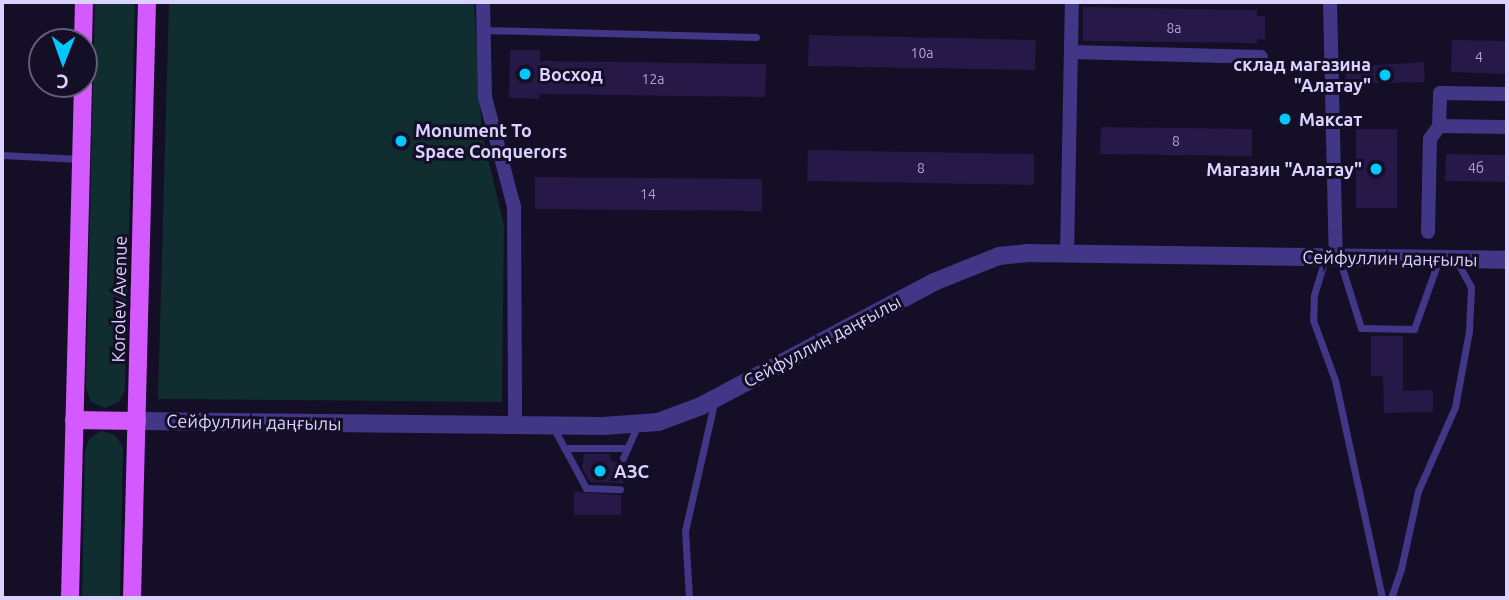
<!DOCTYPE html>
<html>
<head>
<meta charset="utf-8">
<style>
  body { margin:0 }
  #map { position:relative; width:1509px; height:600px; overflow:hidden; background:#140e26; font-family:Ubuntu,sans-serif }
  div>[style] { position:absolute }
  .green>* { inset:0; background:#102d30 }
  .building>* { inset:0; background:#271947 }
  .service>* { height:7px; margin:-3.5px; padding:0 3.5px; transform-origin:3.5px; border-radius:3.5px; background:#423687 }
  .minor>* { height:14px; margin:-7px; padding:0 7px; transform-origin:7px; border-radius:7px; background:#423687 }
  .tertiary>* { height:18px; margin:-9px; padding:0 9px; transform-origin:9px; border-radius:9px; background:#423687 }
  .primary>* { height:18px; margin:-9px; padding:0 9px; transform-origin:9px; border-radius:9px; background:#d459ff }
  .dots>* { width:19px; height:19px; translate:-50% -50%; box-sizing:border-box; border:4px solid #140e26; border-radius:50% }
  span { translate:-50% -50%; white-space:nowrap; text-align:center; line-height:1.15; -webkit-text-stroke:6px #140e26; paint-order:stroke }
  .number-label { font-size:14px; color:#afa4d1 }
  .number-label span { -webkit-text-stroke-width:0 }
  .poi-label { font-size:18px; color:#dcd2ff; font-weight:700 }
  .right { translate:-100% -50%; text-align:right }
  .left { translate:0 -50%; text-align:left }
  .street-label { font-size:18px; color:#dcd2ff }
  .frame { position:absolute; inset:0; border:4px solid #dcd2ff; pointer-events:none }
  .north { position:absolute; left:28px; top:28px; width:70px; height:70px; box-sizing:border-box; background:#140e26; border:2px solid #645c7d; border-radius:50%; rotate:181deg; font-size:19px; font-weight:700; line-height:28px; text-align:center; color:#dcd2ff }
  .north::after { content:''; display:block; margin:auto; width:24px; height:32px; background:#00c8fd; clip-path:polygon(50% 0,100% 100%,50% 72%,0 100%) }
</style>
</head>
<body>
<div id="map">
  <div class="green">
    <i style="clip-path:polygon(95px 2px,135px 2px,125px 389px,119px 402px,105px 408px,91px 402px,86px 388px)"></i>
    <i style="clip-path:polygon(169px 2px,474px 2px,482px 133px,504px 225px,502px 402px,158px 399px)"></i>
    <i style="clip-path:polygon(101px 431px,115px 435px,123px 447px,120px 598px,82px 598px,85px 450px,89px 439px)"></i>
  </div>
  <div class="building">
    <i style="clip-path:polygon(1083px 7px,1257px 10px,1257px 16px,1265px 16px,1265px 40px,1257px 39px,1257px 43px,1083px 41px)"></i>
    <i style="clip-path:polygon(809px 35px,1036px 40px,1035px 70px,808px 66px)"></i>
    <i style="clip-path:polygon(1452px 40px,1507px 41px,1507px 74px,1451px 72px)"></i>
    <i style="clip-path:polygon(510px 50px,540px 50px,540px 61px,766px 64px,765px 97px,539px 94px,539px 99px,509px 98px)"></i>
    <i style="clip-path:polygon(1424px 62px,1425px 82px,1346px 84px,1346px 67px)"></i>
    <i style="clip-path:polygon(1101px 127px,1252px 129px,1252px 156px,1100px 154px)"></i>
    <i style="clip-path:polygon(1356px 129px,1397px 129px,1397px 208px,1356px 208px)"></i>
    <i style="clip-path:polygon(808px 150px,1034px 154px,1034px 185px,807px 181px)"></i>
    <i style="clip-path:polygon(1446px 154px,1507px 155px,1507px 182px,1445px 181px)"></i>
    <i style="clip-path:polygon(535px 177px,762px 179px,762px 211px,535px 209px)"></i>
    <i style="clip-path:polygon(1371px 336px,1403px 336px,1403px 391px,1433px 390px,1433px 412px,1384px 413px,1383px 376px,1371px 376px)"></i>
    <i style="clip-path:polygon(584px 454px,610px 454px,610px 460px,623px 464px,635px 462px,635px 478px,621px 483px,590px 482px,582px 468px)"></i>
    <i style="clip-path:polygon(574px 492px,621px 495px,621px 515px,574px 515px)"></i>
  </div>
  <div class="service">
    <i style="left:484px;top:30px;width:272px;rotate:1.5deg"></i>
    <i style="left:2px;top:155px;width:78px;rotate:2.9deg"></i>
    <i style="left:1339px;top:258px;width:73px;rotate:72.6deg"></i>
    <i style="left:1361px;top:328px;width:53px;rotate:1.1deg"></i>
    <i style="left:1414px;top:329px;width:71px;rotate:-70.3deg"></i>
    <i style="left:1325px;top:259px;width:39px;rotate:107deg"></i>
    <i style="left:1314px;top:296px;width:24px;rotate:92deg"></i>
    <i style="left:1313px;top:320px;width:64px;rotate:69.9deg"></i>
    <i style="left:1335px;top:380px;width:223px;rotate:77.8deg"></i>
    <i style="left:553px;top:427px;width:69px;rotate:61.6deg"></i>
    <i style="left:586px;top:488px;width:34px;rotate:2deg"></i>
    <i style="left:564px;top:448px;width:63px"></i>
    <i style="left:623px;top:458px;width:34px;rotate:-66deg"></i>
    <i style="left:689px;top:598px;width:67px;rotate:-93.4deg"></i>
    <i style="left:685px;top:531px;width:131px;rotate:-77.2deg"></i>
    <i style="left:1391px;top:598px;width:31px;rotate:-71deg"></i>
    <i style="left:1401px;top:569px;width:80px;rotate:-77.7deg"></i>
    <i style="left:1418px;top:491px;width:92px;rotate:-66.2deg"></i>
    <i style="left:1455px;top:407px;width:77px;rotate:-79.6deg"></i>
    <i style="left:1469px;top:331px;width:44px;rotate:-87.4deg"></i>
    <i style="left:1471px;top:287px;width:31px;rotate:-119deg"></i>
  </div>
  <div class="minor">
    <i style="left:483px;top:2px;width:95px;rotate:88.8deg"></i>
    <i style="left:485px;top:97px;width:114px;rotate:75.2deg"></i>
    <i style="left:514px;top:207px;width:218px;rotate:89.7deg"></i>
    <i style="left:1330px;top:2px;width:255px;rotate:88.7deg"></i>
    <i style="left:1071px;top:52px;width:190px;rotate:1.5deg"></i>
    <i style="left:1439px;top:126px;width:33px;rotate:-88deg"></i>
    <i style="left:1440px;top:93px;width:67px;rotate:0.9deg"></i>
    <i style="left:1428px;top:232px;width:93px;rotate:-88.8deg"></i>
    <i style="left:1430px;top:139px;width:16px;rotate:-55deg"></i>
    <i style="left:1439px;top:126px;width:68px;rotate:0.8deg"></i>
    <i style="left:1067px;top:255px;width:253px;rotate:-88.9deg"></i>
  </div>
  <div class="tertiary">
    <i style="left:137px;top:421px;width:466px;rotate:0.6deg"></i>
    <i style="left:603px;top:426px;width:55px;rotate:-4.2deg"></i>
    <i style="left:658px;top:422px;width:46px;rotate:-20.4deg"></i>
    <i style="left:701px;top:406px;width:264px;rotate:-28deg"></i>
    <i style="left:934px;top:282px;width:70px;rotate:-21.8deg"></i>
    <i style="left:999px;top:256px;width:27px;rotate:-6deg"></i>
    <i style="left:1026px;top:253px;width:481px;rotate:0.8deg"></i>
  </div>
  <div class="primary">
    <i style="left:83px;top:42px;width:40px;rotate:-88.6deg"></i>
    <i style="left:74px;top:420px;width:63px;rotate:0.9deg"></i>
    <i style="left:70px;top:598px;width:514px;rotate:-88.55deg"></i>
    <i style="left:132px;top:598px;width:596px;rotate:-88.56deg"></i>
  </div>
  <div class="dots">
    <i style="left:525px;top:74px;background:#00c8fd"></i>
    <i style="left:1385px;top:75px;background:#00c8fd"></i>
    <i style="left:1285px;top:119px;background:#00c8fd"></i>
    <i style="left:401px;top:141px;background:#00c8fd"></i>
    <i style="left:1376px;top:169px;background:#00c8fd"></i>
    <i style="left:600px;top:471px;background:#00c8fd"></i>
  </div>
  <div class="number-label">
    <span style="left:1174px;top:28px">8а</span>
    <span style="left:922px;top:53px">10а</span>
    <span style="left:1479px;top:57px">4</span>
    <span style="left:653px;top:79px">12а</span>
    <span style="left:1176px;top:141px">8</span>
    <span style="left:921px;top:168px">8</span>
    <span style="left:1476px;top:168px">4б</span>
    <span style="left:648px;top:194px">14</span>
  </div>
  <div class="poi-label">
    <span class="right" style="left:1371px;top:75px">склад магазина<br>"Алатау"</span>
    <span class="left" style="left:539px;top:74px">Восход</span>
    <span class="left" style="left:1299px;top:119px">Максат</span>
    <span class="left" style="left:415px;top:141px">Monument To<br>Space Conquerors</span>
    <span class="right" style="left:1362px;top:169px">Магазин "Алатау"</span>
    <span class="left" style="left:614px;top:471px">АЗС</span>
  </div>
  <div class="street-label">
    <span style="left:1390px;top:258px;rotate:1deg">Сейфуллин даңғылы</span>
    <span style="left:119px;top:299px;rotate:-89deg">Korolev Avenue</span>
    <span style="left:822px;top:341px;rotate:-28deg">Сейфуллин даңғылы</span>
    <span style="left:254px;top:422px;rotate:1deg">Сейфуллин даңғылы</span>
  </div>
  <div class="frame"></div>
  <div class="north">С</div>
</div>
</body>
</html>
